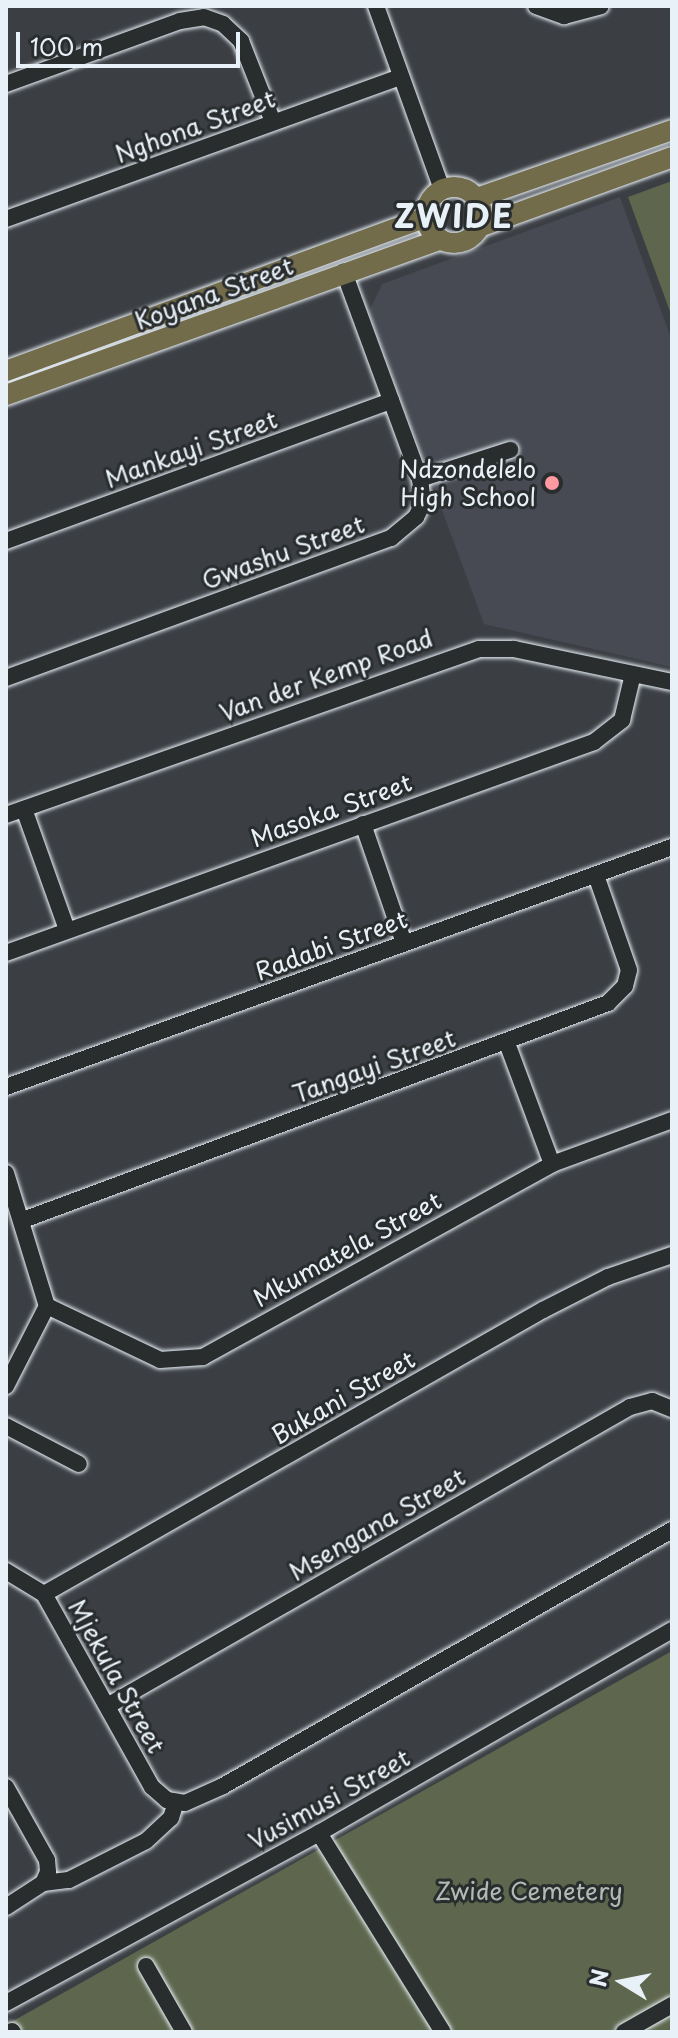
<!DOCTYPE html>
<html>
<head>
<meta charset="utf-8">
<style>
  body { margin:0 }
  #map { position:relative; width:678px; height:2038px; overflow:hidden; background:#3b3e43; font-family:"Playpen Sans",sans-serif }
  div>[style] { position:absolute }
  .built>* { inset:0; background:#474a52 }
  .green>* { inset:0; background:#5e674d }
  .roads { filter:drop-shadow(0 0 2px #e8f1f8) drop-shadow(0 0 2px #e8f1f8) }
  .minor>* { height:16px; margin:-8px; padding:0 8px; transform-origin:8px; border-radius:8px; background:#2a2d2e }
  .major>* { height:20px; margin:-10px; padding:0 10px; transform-origin:10px; border-radius:10px; background:#736c4b }
  .major>.ring { margin:-10px; padding:0; box-sizing:content-box; background:none; border:20px solid #736c4b; border-radius:50% }
  .dots>* { width:22px; height:22px; translate:-50% -50%; box-sizing:border-box; border:4px solid #2a2d2e; border-radius:50% }
  span { translate:-50% -50%; white-space:nowrap; text-align:center; line-height:1.15; -webkit-text-stroke:6px #2a2d2e; paint-order:stroke }
  .street-label { font-size:24px; color:#e8f1f8 }
  .poi-label { font-size:24px; color:#e8f1f8 }
  .right { translate:-100% -50%; text-align:right }
  .park-label { font-size:24px; color:#b1bab4 }
  .district-label { font-size:32px; color:#e8f1f8; font-weight:700; letter-spacing:2px }
  .frame { position:absolute; inset:0; border:8px solid #e8f1f8; pointer-events:none }
  .north { position:absolute; left:582px; top:1942px; width:80px; height:80px; -webkit-text-stroke:6px #2a2d2e; paint-order:stroke; rotate:280deg; font-size:22px; font-weight:700; line-height:32px; text-align:center; color:#e8f1f8 }
  .north::after { content:''; display:block; margin:auto; width:28px; height:36px; background:#e8f1f8; clip-path:polygon(50% 0,100% 100%,50% 72%,0 100%) }
  .scale { position:absolute; left:16px; top:32px; width:224px; height:36px; box-sizing:border-box; border:4px solid #e8f1f8; border-top:0; padding-left:10px; font-size:24px; line-height:28px; white-space:nowrap; color:#e8f1f8; -webkit-text-stroke:6px #2a2d2e; paint-order:stroke }
</style>
</head>
<body>
<div id="map">
  <div class="built">
    <i style="clip-path:polygon(620px 197px,672px 341px,672px 667px,484px 624px,369px 312px,382px 284px)"></i>
  </div>
  <div class="green">
    <i style="clip-path:polygon(672px 181px,672px 317px,628px 197px)"></i>
    <i style="clip-path:polygon(672px 1651px,672px 2032px,6px 2032px,6px 2025px)"></i>
  </div>
  <div class="roads">
    <div class="minor">
      <i style="left:376px;top:6px;width:195px;rotate:70.2deg"></i>
      <i style="left:536px;top:6px;width:30px;rotate:20deg"></i>
      <i style="left:564px;top:16px;width:38px;rotate:-15deg"></i>
      <i style="left:6px;top:84px;width:185px;rotate:-19.9deg"></i>
      <i style="left:180px;top:21px;width:24px;rotate:-9deg"></i>
      <i style="left:204px;top:17px;width:20px;rotate:20deg"></i>
      <i style="left:223px;top:24px;width:25px;rotate:43deg"></i>
      <i style="left:241px;top:41px;width:87px;rotate:68.4deg"></i>
      <i style="left:6px;top:219px;width:419px;rotate:-19.8deg"></i>
      <i style="left:420px;top:479px;width:95px;rotate:-17.9deg"></i>
      <i style="left:6px;top:541px;width:410px;rotate:-20deg"></i>
      <i style="left:6px;top:678px;width:410px;rotate:-20deg"></i>
      <i style="left:391px;top:538px;width:33px;rotate:-40deg"></i>
      <i style="left:416px;top:517px;width:16px;rotate:-63deg"></i>
      <i style="left:423px;top:503px;width:24px;rotate:-97deg"></i>
      <i style="left:420px;top:479px;width:221px;rotate:-110.2deg"></i>
      <i style="left:24px;top:809px;width:128px;rotate:70.4deg"></i>
      <i style="left:6px;top:815px;width:501px;rotate:-19.34deg"></i>
      <i style="left:479px;top:649px;width:35px"></i>
      <i style="left:514px;top:649px;width:161px;rotate:11.8deg"></i>
      <i style="left:363px;top:824px;width:126px;rotate:71deg"></i>
      <i style="left:6px;top:953px;width:625px;rotate:-19.74deg"></i>
      <i style="left:594px;top:742px;width:36px;rotate:-38deg"></i>
      <i style="left:622px;top:720px;width:47px;rotate:-76.6deg"></i>
      <i style="left:507px;top:1043px;width:129px;rotate:69.6deg"></i>
      <i style="left:6px;top:1087px;width:708px;rotate:-19.82deg"></i>
      <i style="left:6px;top:1173px;width:139px;rotate:72.9deg"></i>
      <i style="left:47px;top:1306px;width:90px;rotate:117.1deg"></i>
      <i style="left:23px;top:1220px;width:624px;rotate:-20.35deg"></i>
      <i style="left:608px;top:1003px;width:24px;rotate:-45deg"></i>
      <i style="left:625px;top:986px;width:16px;rotate:-76deg"></i>
      <i style="left:629px;top:970px;width:101px;rotate:-109.2deg"></i>
      <i style="left:47px;top:1306px;width:125px;rotate:25.5deg"></i>
      <i style="left:160px;top:1360px;width:43px;rotate:-4deg"></i>
      <i style="left:203px;top:1357px;width:399px;rotate:-28.9deg"></i>
      <i style="left:552px;top:1164px;width:128px;rotate:-20.1deg"></i>
      <i style="left:6px;top:1426px;width:82px;rotate:27.5deg"></i>
      <i style="left:6px;top:1571px;width:44px;rotate:31.2deg"></i>
      <i style="left:44px;top:1594px;width:221px;rotate:60.8deg"></i>
      <i style="left:152px;top:1787px;width:20px;rotate:41deg"></i>
      <i style="left:167px;top:1800px;width:18px;rotate:9deg"></i>
      <i style="left:185px;top:1803px;width:42px;rotate:-24.1deg"></i>
      <i style="left:223px;top:1786px;width:517px;rotate:-29.69deg"></i>
      <i style="left:44px;top:1594px;width:574px;rotate:-29.65deg"></i>
      <i style="left:543px;top:1310px;width:73px;rotate:-26.9deg"></i>
      <i style="left:608px;top:1277px;width:68px;rotate:-19deg"></i>
      <i style="left:109px;top:1705px;width:600px;rotate:-29.77deg"></i>
      <i style="left:630px;top:1407px;width:23px;rotate:-15deg"></i>
      <i style="left:652px;top:1401px;width:22px;rotate:22deg"></i>
      <i style="left:6px;top:1787px;width:84px;rotate:60.7deg"></i>
      <i style="left:47px;top:1860px;width:12px;rotate:85deg"></i>
      <i style="left:48px;top:1872px;width:12px;rotate:114deg"></i>
      <i style="left:43px;top:1883px;width:44px;rotate:147deg"></i>
      <i style="left:319px;top:1833px;width:234px;rotate:58.1deg"></i>
      <i style="left:43px;top:1883px;width:26px;rotate:-7deg"></i>
      <i style="left:69px;top:1880px;width:86px;rotate:-26.9deg"></i>
      <i style="left:146px;top:1841px;width:34px;rotate:-43deg"></i>
      <i style="left:171px;top:1818px;width:17px;rotate:-73deg"></i>
      <i style="left:146px;top:1966px;width:76px;rotate:60.1deg"></i>
      <i style="left:6px;top:2003px;width:356px;rotate:-28.5deg"></i>
      <i style="left:319px;top:1833px;width:407px;rotate:-29.9deg"></i>
      <i style="left:12px;top:2031px;width:1px;rotate:45deg"></i>
      <i style="left:624px;top:2032px;width:55px;rotate:-29.4deg"></i>
    </div>
    <div class="major">
      <i class="ring" style="left:426px;top:187px;width:36px;height:36px"></i>
      <i style="left:477px;top:198px;width:207px;rotate:-19.2deg"></i>
      <i style="left:479px;top:227px;width:205px;rotate:-19.9deg"></i>
      <i style="left:6px;top:371px;width:447px;rotate:-20.1deg"></i>
      <i style="left:6px;top:395px;width:462px;rotate:-19.7deg"></i>
    </div>
  </div>
  <div class="dots">
    <i style="left:552px;top:483px;background:#ff9aa2"></i>
  </div>
  <div class="street-label">
    <span style="left:195px;top:126px;rotate:-20deg">Nghona Street</span>
    <span style="left:214px;top:293px;rotate:-20deg">Koyana Street</span>
    <span style="left:191px;top:449px;rotate:-20deg">Mankayi Street</span>
    <span style="left:283px;top:552px;rotate:-20deg">Gwashu Street</span>
    <span style="left:326px;top:675px;rotate:-20deg">Van der Kemp Road</span>
    <span style="left:331px;top:810px;rotate:-20deg">Masoka Street</span>
    <span style="left:331px;top:945px;rotate:-20deg">Radabi Street</span>
    <span style="left:374px;top:1066px;rotate:-20deg">Tangayi Street</span>
    <span style="left:347px;top:1249px;rotate:-29deg">Mkumatela Street</span>
    <span style="left:343px;top:1397px;rotate:-30deg">Bukani Street</span>
    <span style="left:377px;top:1524px;rotate:-30deg">Msengana Street</span>
    <span style="left:117px;top:1676px;rotate:61deg">Mjekula Street</span>
    <span style="left:329px;top:1799px;rotate:-29deg">Vusimusi Street</span>
  </div>
  <div class="poi-label">
    <span class="right" style="left:536px;top:483px">Ndzondelelo<br>High School</span>
  </div>
  <div class="park-label">
    <span style="left:529px;top:1891px">Zwide Cemetery</span>
  </div>
  <div class="district-label">
    <span style="left:454px;top:215px">ZWIDE</span>
  </div>
  <div class="frame"></div>
  <div class="north">N</div>
  <div class="scale">100 m</div>
</div>
</body>
</html>
